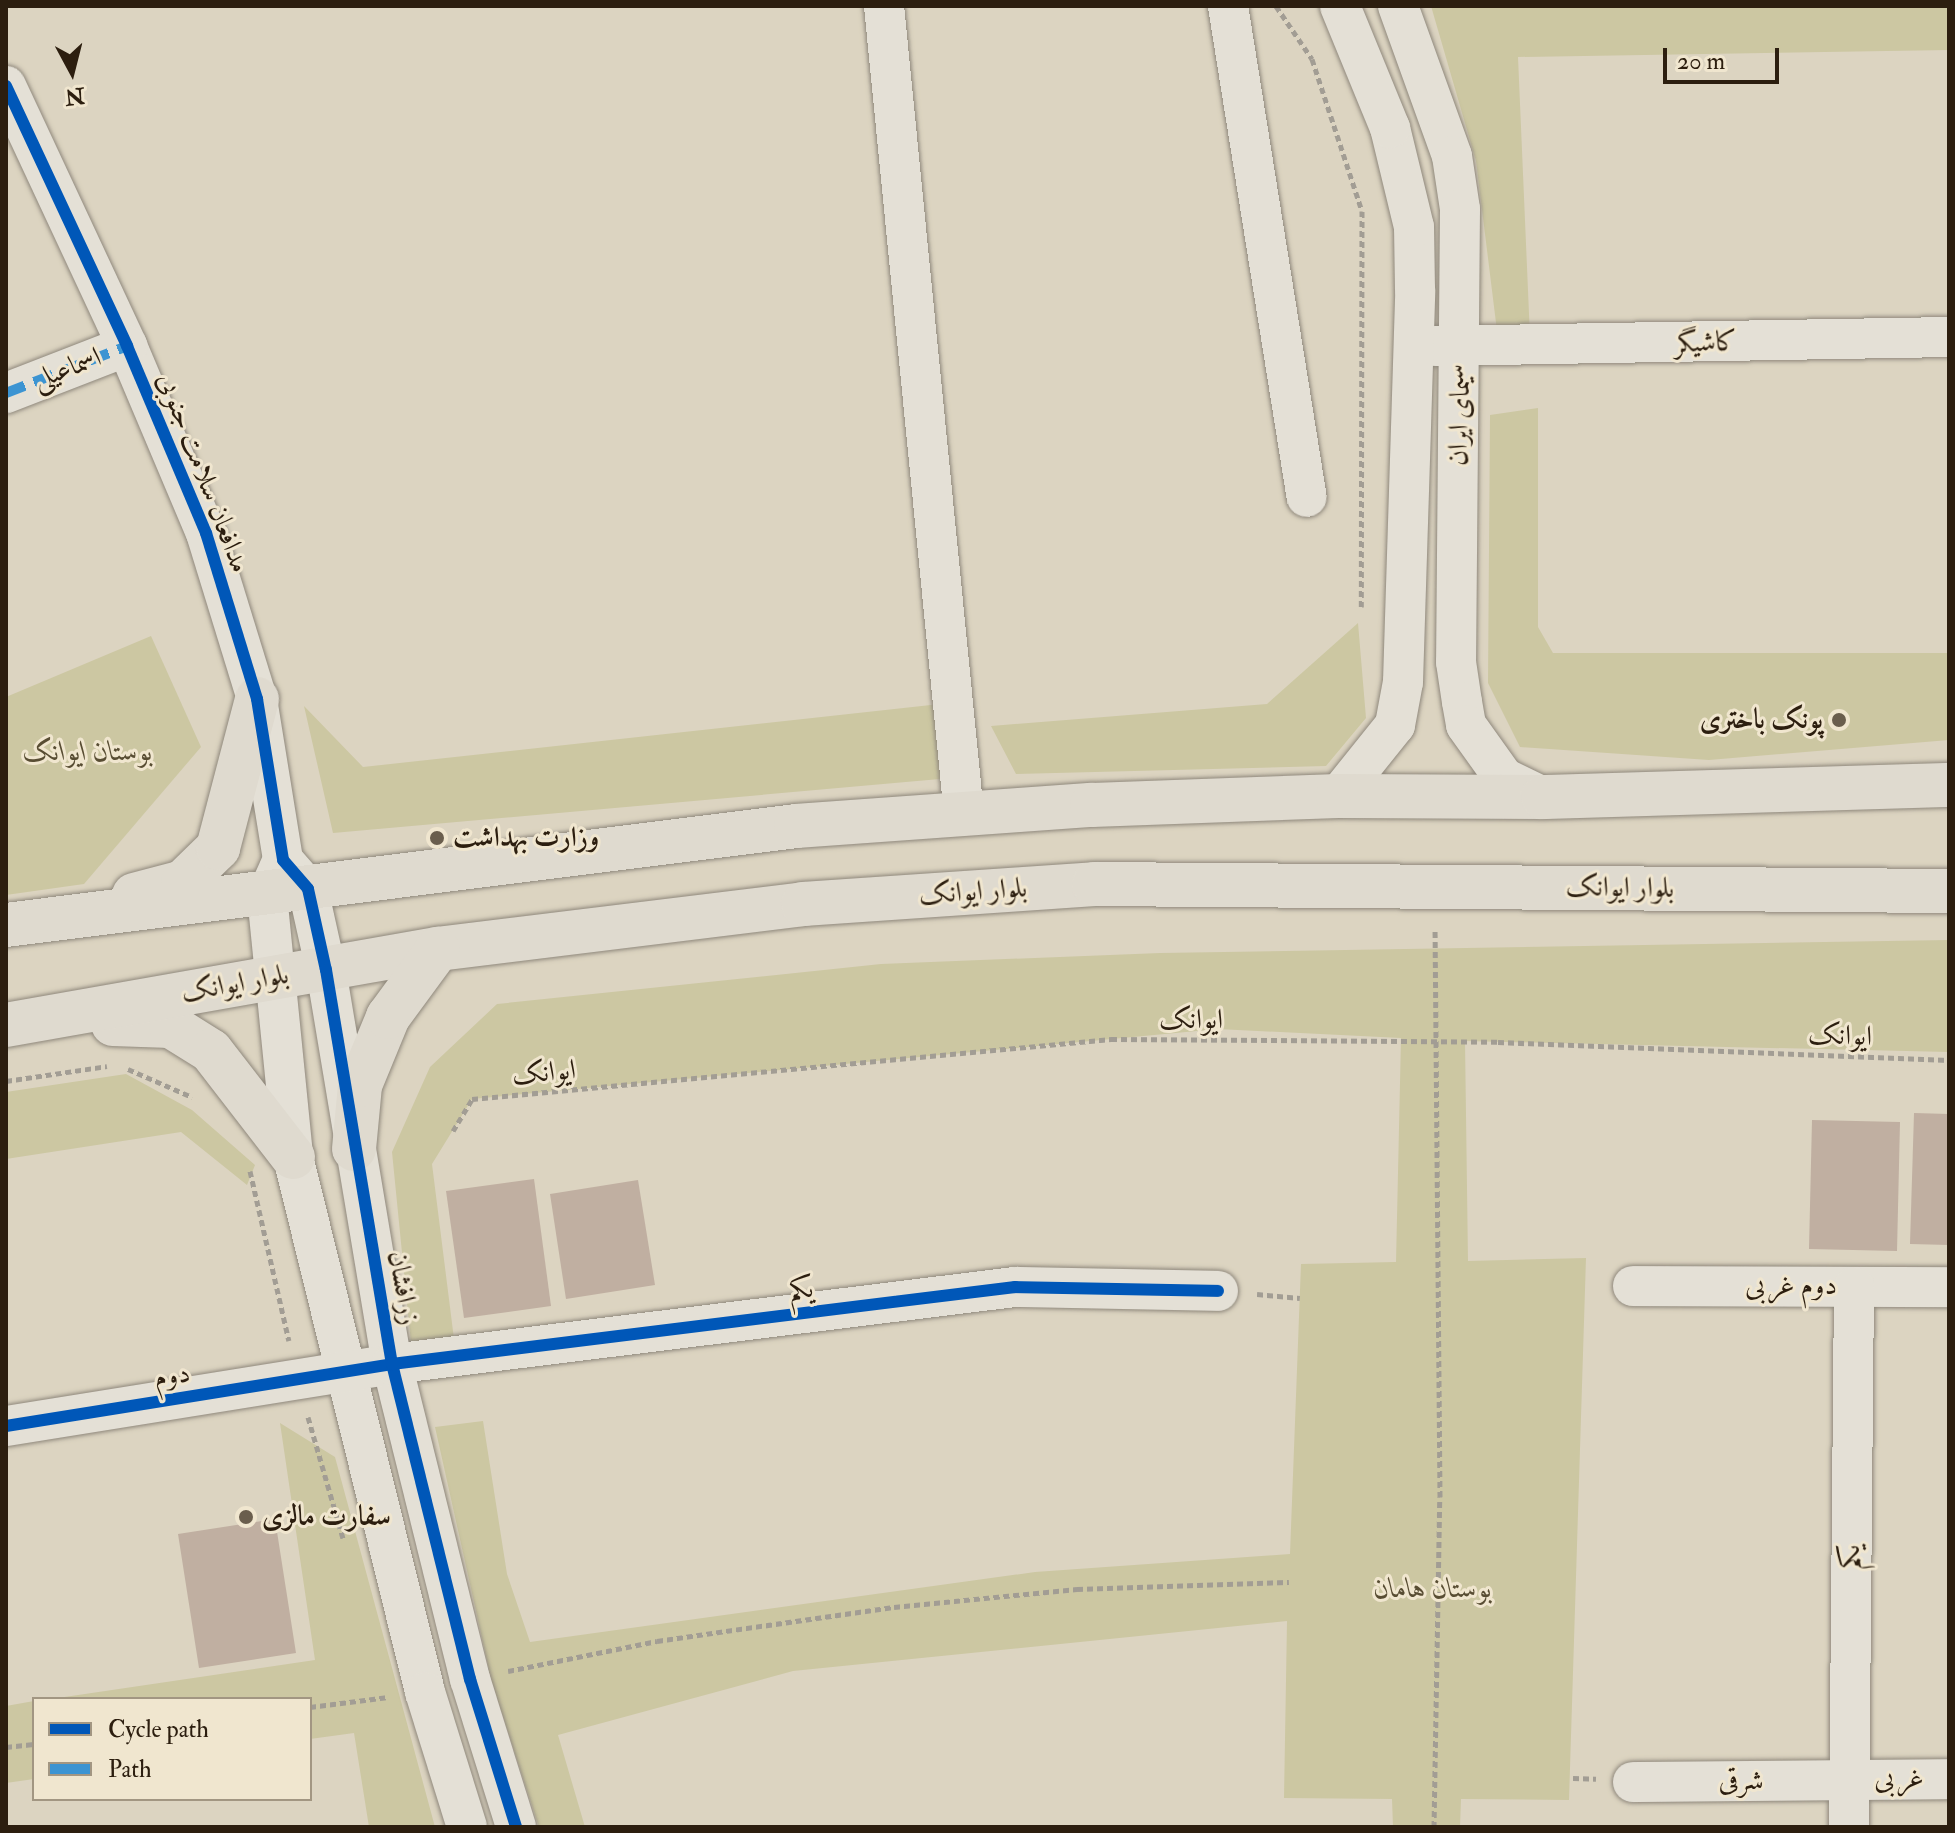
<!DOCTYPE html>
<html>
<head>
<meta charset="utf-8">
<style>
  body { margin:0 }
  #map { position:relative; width:1955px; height:1833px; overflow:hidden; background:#dcd4c1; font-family:"IM FELL Double Pica",Amiri,serif }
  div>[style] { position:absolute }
  .green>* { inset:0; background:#ccc7a2 }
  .building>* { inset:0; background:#c0afa1 }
  .path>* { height:5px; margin-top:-2.5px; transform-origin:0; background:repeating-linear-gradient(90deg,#a29d94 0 6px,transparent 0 10px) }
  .roads { filter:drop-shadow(0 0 2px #8f887c) drop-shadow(0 0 2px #8f887c) }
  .minor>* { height:40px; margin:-20px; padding:0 20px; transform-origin:20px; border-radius:20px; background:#e4e0d6 }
  .major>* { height:44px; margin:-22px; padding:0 22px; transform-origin:22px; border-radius:22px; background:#dfdacf }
  .quiet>* { height:10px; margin-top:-5px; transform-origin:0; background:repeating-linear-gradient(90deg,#3c94d2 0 20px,transparent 0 30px) }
  .cycleway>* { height:12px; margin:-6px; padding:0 6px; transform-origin:6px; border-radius:6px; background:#0057b8 }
  .dots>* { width:22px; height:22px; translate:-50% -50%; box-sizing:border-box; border:4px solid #f0e6cf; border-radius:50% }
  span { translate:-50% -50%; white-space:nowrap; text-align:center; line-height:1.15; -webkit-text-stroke:6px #f0e6cf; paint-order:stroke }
  .street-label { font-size:28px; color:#2c1e0f }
  .poi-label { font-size:28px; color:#2c1e0f; font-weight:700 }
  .right { translate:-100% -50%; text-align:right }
  .left { translate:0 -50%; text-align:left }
  .park-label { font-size:28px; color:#584d33; font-style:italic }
  .frame { position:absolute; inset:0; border:8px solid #2c1e0f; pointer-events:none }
  .legend { position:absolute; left:32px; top:1697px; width:280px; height:104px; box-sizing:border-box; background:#f0e6cf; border:2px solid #a29682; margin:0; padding:10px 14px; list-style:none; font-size:24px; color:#2c1e0f }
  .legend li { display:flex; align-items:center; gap:16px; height:40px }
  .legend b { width:40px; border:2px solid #a29682 }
  .north { position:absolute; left:32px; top:32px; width:80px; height:80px; -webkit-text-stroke:6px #f0e6cf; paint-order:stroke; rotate:173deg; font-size:22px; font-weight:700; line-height:32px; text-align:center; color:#2c1e0f }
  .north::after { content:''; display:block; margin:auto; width:28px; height:36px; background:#2c1e0f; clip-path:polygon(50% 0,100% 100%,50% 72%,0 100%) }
  .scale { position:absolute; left:1663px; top:48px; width:116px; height:36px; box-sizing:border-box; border:4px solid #2c1e0f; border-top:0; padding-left:10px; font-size:24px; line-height:28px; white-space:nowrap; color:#2c1e0f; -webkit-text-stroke:6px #f0e6cf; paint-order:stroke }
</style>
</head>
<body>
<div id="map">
  <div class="green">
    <i style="clip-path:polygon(1431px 6px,1949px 6px,1949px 50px,1518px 57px,1530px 337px,1498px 339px,1476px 161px)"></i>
    <i style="clip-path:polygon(1538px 408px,1538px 627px,1553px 653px,1949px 653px,1949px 740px,1709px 760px,1520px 747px,1488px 683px,1490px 415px)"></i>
    <i style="clip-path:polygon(1358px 623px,1366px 718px,1326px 766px,1016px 774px,991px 726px,1267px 704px)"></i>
    <i style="clip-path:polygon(151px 636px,201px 747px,84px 884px,6px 895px,6px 697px)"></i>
    <i style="clip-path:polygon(940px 704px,951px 778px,333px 833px,304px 706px,363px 767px)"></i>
    <i style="clip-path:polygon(1949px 940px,1949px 1052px,1465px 1041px,1468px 1261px,1586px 1258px,1569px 1800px,1461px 1799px,1460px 1827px,1393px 1827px,1392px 1799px,1284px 1798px,1287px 1621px,793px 1671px,558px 1735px,585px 1827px,539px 1827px,492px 1683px,435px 1427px,483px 1421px,507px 1574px,530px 1642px,1035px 1572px,1290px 1554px,1301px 1264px,1396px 1262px,1401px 1038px,1218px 1029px,472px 1099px,432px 1164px,454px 1339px,411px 1343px,392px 1152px,430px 1067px,497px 1004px,881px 964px,1160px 953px)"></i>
    <i style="clip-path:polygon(126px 1074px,192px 1110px,255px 1165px,247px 1185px,181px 1132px,6px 1159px,6px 1092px)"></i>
    <i style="clip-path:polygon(280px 1423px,335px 1457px,435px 1827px,369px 1827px,354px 1733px,310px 1739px,310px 1699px,51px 1699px,315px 1660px)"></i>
    <i style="clip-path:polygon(34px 1701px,34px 1779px,6px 1783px,6px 1706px)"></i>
  </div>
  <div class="building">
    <i style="clip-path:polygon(1914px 1113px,1949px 1114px,1949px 1245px,1910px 1244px)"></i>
    <i style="clip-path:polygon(1812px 1120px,1900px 1122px,1897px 1251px,1809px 1249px)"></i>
    <i style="clip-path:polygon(534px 1179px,551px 1306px,464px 1318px,446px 1191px)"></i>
    <i style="clip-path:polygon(638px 1180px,655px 1285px,566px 1299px,550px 1194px)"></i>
    <i style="clip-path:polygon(275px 1519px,296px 1653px,199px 1668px,178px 1534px)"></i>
  </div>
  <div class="path">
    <i style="left:1276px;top:6px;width:64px;rotate:55.8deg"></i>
    <i style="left:1312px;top:59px;width:160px;rotate:71.8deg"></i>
    <i style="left:1362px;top:211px;width:396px;rotate:90.1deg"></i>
    <i style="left:128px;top:1069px;width:70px;rotate:23.6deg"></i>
    <i style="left:6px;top:1081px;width:102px;rotate:-8.4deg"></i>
    <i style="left:453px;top:1131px;width:37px;rotate:-59deg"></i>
    <i style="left:472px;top:1099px;width:642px;rotate:-5.36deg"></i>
    <i style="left:1111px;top:1039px;width:387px;rotate:0.4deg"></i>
    <i style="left:1498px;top:1042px;width:451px;rotate:2.3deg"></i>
    <i style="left:250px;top:1171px;width:174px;rotate:77.1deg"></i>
    <i style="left:1257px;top:1294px;width:43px;rotate:5.3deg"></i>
    <i style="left:308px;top:1417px;width:126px;rotate:73.9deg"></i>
    <i style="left:508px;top:1671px;width:152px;rotate:-11.4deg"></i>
    <i style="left:657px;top:1641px;width:239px;rotate:-8.2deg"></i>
    <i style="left:894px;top:1607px;width:184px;rotate:-5.6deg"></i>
    <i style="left:1077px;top:1589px;width:212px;rotate:-1.9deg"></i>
    <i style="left:310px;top:1707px;width:79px;rotate:-7.3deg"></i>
    <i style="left:6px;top:1747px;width:28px;rotate:-6deg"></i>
    <i style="left:1573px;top:1778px;width:23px;rotate:2deg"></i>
    <i style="left:1434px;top:1827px;width:330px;rotate:-89deg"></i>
    <i style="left:1440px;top:1497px;width:569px;rotate:-90.5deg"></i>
  </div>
  <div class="roads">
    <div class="minor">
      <i style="left:884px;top:6px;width:812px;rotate:84.35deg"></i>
      <i style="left:1228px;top:6px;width:497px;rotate:80.9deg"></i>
      <i style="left:1398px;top:6px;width:159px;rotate:70.2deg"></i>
      <i style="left:1452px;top:156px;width:54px;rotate:81.4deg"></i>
      <i style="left:1460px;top:209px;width:453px;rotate:90.5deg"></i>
      <i style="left:1456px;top:662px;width:40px;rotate:81.5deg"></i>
      <i style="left:1462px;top:702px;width:23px;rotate:80deg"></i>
      <i style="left:1466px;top:725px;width:65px;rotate:54.4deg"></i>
      <i style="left:1504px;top:778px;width:43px;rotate:26deg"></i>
      <i style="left:6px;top:86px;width:287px;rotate:65deg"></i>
      <i style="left:127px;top:346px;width:203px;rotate:67.1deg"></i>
      <i style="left:206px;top:533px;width:174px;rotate:72.9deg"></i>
      <i style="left:257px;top:699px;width:163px;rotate:80.8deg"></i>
      <i style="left:283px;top:860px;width:38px;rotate:49deg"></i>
      <i style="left:308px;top:889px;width:83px;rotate:77.5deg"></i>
      <i style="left:326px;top:970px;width:399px;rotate:80.5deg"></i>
      <i style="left:392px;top:1364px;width:325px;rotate:76.1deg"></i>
      <i style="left:470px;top:1679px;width:155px;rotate:72.7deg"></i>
      <i style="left:1435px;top:346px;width:514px;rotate:-1deg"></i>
      <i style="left:6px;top:393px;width:130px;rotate:-21.2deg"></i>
      <i style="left:1338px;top:796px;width:91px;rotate:-51.2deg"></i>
      <i style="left:1395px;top:725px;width:44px;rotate:-79.5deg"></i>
      <i style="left:1403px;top:682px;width:392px;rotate:-88.2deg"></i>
      <i style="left:1415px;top:290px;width:63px;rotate:-90.9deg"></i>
      <i style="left:1414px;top:227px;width:102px;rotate:-103.6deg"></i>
      <i style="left:1390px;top:128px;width:132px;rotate:-112.3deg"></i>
      <i style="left:281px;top:864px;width:34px;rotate:114deg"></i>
      <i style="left:267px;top:895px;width:263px;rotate:84.3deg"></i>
      <i style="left:293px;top:1157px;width:551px;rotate:76.14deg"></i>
      <i style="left:425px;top:1692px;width:141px;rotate:72.7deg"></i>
      <i style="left:1633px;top:1286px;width:316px;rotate:0.2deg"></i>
      <i style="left:6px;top:1426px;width:391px;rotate:-9.1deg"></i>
      <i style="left:392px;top:1364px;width:628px;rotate:-7.05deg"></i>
      <i style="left:1015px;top:1287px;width:203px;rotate:1.1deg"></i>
      <i style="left:1633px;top:1782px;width:316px;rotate:-0.5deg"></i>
      <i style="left:1849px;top:1827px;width:540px;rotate:-89.47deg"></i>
    </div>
    <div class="major">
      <i style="left:134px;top:895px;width:51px;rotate:-14.9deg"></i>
      <i style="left:183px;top:882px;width:49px;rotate:-44.2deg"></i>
      <i style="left:218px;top:848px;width:154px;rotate:-75.3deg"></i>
      <i style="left:6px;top:925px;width:796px;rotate:-7.14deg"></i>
      <i style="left:796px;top:826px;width:297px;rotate:-4.1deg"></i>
      <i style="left:1092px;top:805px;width:246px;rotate:-2.1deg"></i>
      <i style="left:1338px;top:796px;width:205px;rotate:0.3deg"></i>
      <i style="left:1543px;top:797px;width:406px;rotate:-1.7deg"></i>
      <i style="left:113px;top:1024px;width:58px;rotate:2deg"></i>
      <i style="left:171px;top:1026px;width:47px;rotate:32deg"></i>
      <i style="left:211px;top:1051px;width:134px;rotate:52.3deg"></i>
      <i style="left:6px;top:1025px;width:439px;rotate:-10deg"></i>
      <i style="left:438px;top:949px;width:368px;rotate:-7deg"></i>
      <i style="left:803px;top:904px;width:292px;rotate:-3.9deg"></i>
      <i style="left:1094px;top:884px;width:855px;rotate:0.47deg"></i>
      <i style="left:354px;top:1149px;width:64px;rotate:-84.6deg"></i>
      <i style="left:360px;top:1085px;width:74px;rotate:-67.6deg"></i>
      <i style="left:388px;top:1017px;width:84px;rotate:-53.7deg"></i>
    </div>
  </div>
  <div class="quiet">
    <i style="left:6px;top:393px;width:130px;rotate:-21.2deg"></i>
  </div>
  <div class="cycleway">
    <i style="left:6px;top:86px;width:287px;rotate:65deg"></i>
    <i style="left:127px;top:346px;width:203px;rotate:67.1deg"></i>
    <i style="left:206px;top:533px;width:174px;rotate:72.9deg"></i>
    <i style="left:257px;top:699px;width:163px;rotate:80.8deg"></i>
    <i style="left:283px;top:860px;width:38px;rotate:49deg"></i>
    <i style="left:308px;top:889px;width:83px;rotate:77.5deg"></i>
    <i style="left:326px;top:970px;width:399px;rotate:80.5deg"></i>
    <i style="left:392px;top:1364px;width:325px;rotate:76.1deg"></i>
    <i style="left:470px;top:1679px;width:155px;rotate:72.7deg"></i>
    <i style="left:6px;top:1426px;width:391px;rotate:-9.1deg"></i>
    <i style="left:392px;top:1364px;width:628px;rotate:-7.05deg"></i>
    <i style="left:1015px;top:1287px;width:203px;rotate:1.1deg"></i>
  </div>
  <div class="dots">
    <i style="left:1839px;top:720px;background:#6a5e4d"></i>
    <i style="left:437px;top:838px;background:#6a5e4d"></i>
    <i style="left:246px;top:1517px;background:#6a5e4d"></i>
  </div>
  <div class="street-label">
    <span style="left:1706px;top:343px;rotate:-2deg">کاشیگر</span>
    <span style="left:67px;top:369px;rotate:-21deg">اسماعیلی</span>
    <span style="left:1460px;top:415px;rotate:-88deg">سیمای ایران</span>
    <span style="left:203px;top:473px;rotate:69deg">مدافعان سلامت جنوبی</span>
    <span style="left:1620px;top:888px;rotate:1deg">بلوار ایوانک</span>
    <span style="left:973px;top:892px;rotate:-4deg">بلوار ایوانک</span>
    <span style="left:235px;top:984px;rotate:-10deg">بلوار ایوانک</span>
    <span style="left:1191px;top:1020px">ایوانک</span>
    <span style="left:1840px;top:1036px;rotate:2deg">ایوانک</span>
    <span style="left:544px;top:1073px;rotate:-5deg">ایوانک</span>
    <span style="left:1791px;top:1286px">دوم غربی</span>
    <span style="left:403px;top:1288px;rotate:80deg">زرافشان</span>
    <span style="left:801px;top:1290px;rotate:-7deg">یکم</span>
    <span style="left:172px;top:1376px;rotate:-9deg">دوم</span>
    <span style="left:1851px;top:1557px;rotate:-89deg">یکم</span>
    <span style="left:1899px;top:1779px">غربی</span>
    <span style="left:1741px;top:1781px">شرقی</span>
  </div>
  <div class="poi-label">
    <span class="right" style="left:1823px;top:720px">پونک باختری</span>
    <span class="left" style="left:453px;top:838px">وزارت بهداشت</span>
    <span class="left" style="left:262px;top:1517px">سفارت مالزی</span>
  </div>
  <div class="park-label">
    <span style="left:88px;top:752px">بوستان ایوانک</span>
    <span style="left:1433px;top:1589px">بوستان هامان</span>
  </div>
  <div class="frame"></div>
  <ul class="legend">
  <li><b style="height:10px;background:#0057b8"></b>Cycle path</li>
  <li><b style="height:10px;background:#3c94d2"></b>Path</li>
  </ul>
  <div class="north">N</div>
  <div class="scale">20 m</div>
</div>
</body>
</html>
